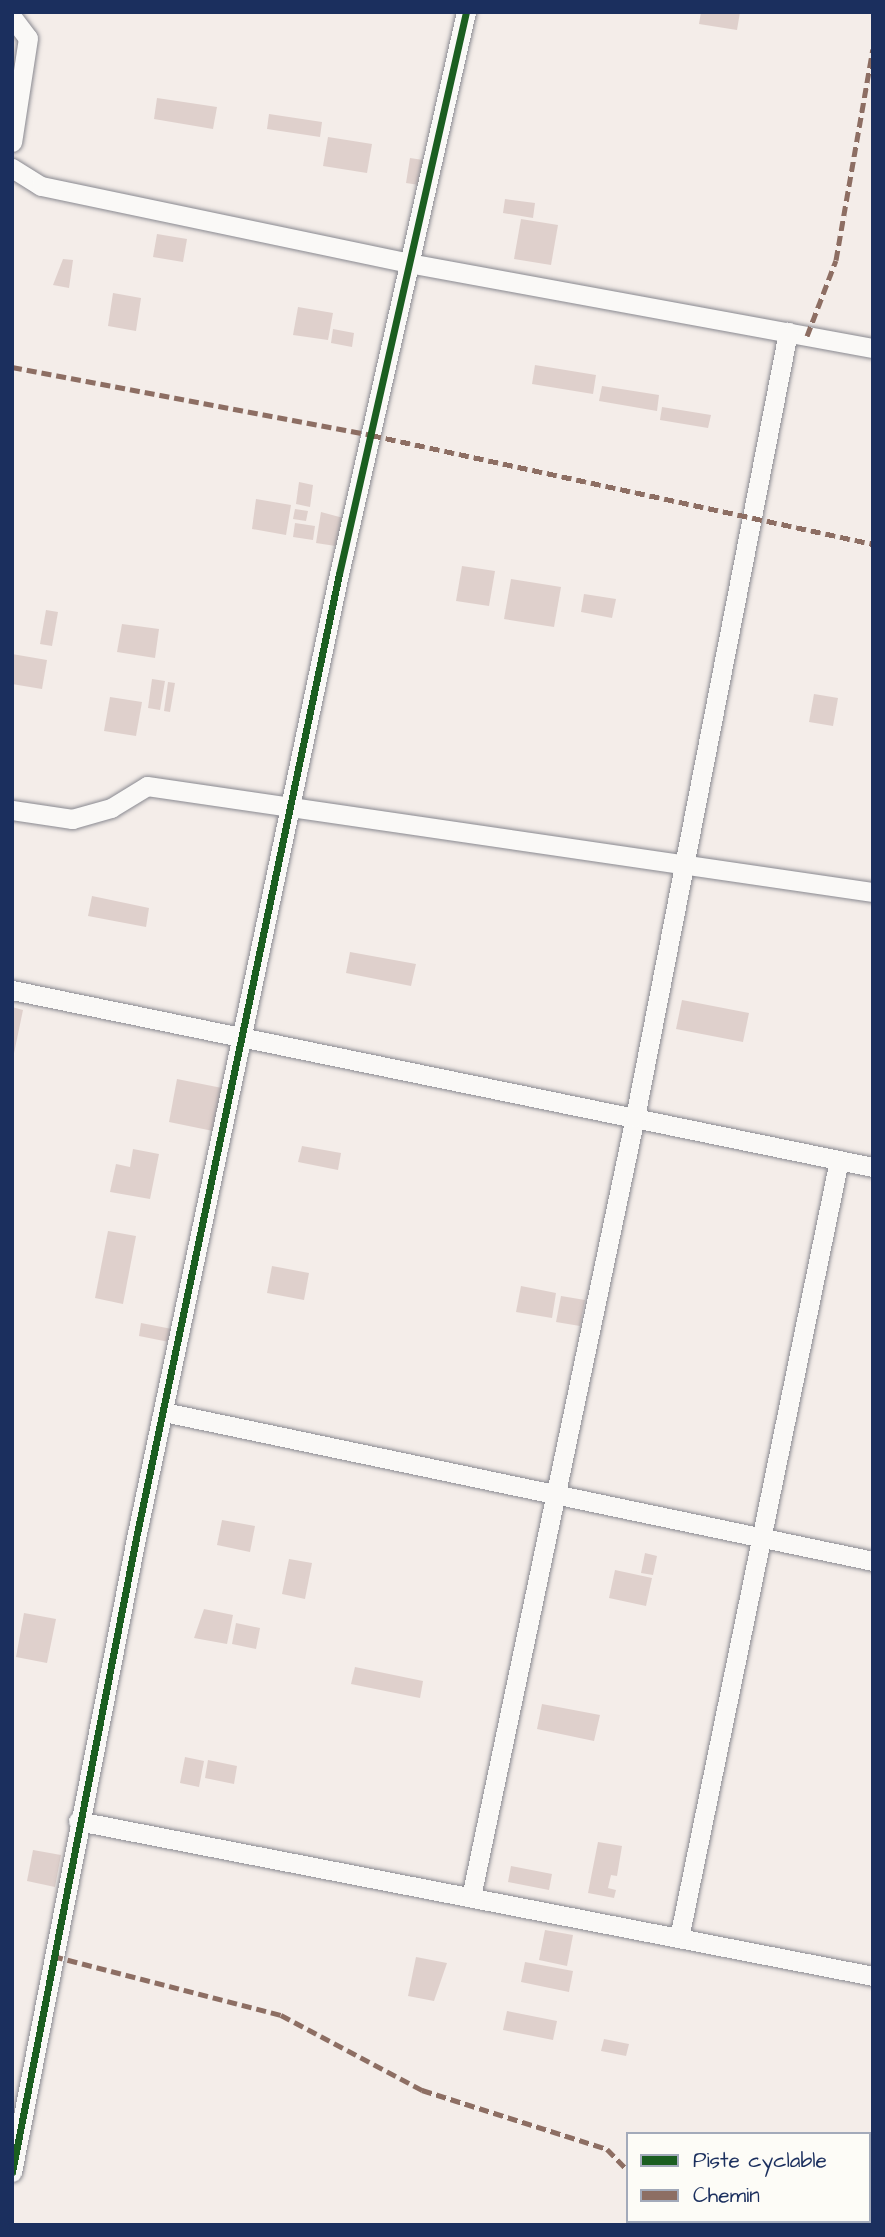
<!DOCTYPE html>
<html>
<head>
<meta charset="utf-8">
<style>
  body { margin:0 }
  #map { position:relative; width:885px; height:2237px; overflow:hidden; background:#f4ede9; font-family:"Architects Daughter",sans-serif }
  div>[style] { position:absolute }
  .building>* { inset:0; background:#dfd0cc }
  .roads { filter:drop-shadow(0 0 2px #898990) drop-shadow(0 0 2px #898990) }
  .street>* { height:19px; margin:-9.5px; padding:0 9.5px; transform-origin:9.5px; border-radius:9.5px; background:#faf9f7 }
  .quiet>* { height:5px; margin-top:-2.5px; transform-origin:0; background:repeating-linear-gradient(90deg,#8d6e63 0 10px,transparent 0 15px) }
  .cycleway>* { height:7px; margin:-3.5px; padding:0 3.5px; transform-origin:3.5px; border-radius:3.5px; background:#1b5e20 }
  span { translate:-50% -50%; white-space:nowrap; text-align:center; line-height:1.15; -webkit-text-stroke:6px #fdfcf7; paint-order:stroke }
  .frame { position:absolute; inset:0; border:14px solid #1b2f5e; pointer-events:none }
  .legend { position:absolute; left:626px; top:2132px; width:245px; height:91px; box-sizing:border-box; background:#fdfcf7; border:2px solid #a3aaba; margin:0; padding:9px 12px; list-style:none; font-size:21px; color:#1b2f5e }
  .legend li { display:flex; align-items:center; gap:14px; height:35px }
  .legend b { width:35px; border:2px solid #a3aaba }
</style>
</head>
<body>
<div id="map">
  <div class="building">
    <i style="clip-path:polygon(701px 12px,740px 12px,737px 30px,699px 24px)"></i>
    <i style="clip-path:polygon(157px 98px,217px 107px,213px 129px,154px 119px)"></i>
    <i style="clip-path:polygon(269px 114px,322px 122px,320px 137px,267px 129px)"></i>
    <i style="clip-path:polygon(328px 137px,372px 144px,367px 173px,323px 166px)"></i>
    <i style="clip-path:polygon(410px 158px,423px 160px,419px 185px,406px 183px)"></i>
    <i style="clip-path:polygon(505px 199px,535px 203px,533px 218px,503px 213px)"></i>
    <i style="clip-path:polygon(521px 219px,558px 225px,551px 265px,514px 259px)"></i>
    <i style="clip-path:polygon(157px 234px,187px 239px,183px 262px,153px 257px)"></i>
    <i style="clip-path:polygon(63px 259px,73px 260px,69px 288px,53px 285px)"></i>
    <i style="clip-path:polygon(113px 293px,141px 298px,136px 331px,108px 326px)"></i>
    <i style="clip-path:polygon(298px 307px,333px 313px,328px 340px,293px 335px)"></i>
    <i style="clip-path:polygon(333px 329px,354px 333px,352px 347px,331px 343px)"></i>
    <i style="clip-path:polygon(535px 365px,596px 375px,593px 394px,532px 384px)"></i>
    <i style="clip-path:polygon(602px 386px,659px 395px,657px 411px,599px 401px)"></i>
    <i style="clip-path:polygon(662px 407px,711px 415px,708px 428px,660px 420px)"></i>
    <i style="clip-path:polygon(299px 482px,313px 485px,310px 507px,296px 504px)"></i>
    <i style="clip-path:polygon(256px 499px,291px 505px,286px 535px,252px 529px)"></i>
    <i style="clip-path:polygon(295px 509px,308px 511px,306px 521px,293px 519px)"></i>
    <i style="clip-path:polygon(321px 512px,347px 519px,342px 547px,316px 543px)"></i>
    <i style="clip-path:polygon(295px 523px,315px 526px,313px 540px,293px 537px)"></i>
    <i style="clip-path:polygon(462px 566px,495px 571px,489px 606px,456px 601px)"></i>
    <i style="clip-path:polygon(511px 579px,561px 587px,554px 627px,504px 619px)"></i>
    <i style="clip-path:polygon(584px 594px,616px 599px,612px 618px,581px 612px)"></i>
    <i style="clip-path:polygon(46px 610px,58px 612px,52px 646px,40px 644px)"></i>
    <i style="clip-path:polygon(122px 624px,159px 629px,155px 658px,117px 652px)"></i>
    <i style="clip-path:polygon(12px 654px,47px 660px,42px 689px,12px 684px)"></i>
    <i style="clip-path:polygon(152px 679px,165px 681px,160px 710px,148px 708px)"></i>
    <i style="clip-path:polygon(168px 682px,175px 683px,170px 712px,164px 711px)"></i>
    <i style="clip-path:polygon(814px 694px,838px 698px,833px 726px,809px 722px)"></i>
    <i style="clip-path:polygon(110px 697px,142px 702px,136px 736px,104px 731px)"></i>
    <i style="clip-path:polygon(92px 896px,149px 908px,146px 927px,88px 916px)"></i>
    <i style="clip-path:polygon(350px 952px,416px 964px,411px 986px,346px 973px)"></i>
    <i style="clip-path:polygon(682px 1000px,749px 1013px,743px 1042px,676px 1029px)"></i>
    <i style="clip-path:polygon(12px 1007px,23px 1010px,13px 1058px,12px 1058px)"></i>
    <i style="clip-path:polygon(177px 1079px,222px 1088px,213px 1131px,169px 1122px)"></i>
    <i style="clip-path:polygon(302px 1146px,341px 1153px,338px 1170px,298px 1162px)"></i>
    <i style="clip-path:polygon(133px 1149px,159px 1154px,150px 1199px,110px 1192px,116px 1164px,130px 1167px)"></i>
    <i style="clip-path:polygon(108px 1231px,136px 1236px,123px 1304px,95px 1298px)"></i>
    <i style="clip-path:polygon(272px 1266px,309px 1273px,304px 1300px,267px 1293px)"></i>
    <i style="clip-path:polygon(521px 1286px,556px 1293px,552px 1318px,516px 1312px)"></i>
    <i style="clip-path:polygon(561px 1296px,585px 1300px,580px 1326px,556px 1322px)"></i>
    <i style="clip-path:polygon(141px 1323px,172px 1329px,169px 1342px,139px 1336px)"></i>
    <i style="clip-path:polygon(222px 1520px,255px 1526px,250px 1552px,217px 1545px)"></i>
    <i style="clip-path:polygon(645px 1553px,657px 1556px,653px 1575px,641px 1573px)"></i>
    <i style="clip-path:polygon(289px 1559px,312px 1563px,305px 1599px,282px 1594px)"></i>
    <i style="clip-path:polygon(615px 1570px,652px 1578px,646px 1606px,609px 1598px)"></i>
    <i style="clip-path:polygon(204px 1609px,233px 1615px,227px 1644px,194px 1638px)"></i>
    <i style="clip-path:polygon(24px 1613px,56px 1619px,47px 1663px,16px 1657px)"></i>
    <i style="clip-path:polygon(236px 1623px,260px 1628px,256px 1649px,232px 1644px)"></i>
    <i style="clip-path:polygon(355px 1667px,423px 1681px,420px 1698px,351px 1684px)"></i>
    <i style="clip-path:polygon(542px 1704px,600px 1715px,594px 1741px,537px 1729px)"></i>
    <i style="clip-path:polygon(185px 1757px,204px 1761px,199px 1787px,180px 1783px)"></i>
    <i style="clip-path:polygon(208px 1760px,237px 1766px,234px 1784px,205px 1778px)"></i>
    <i style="clip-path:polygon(598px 1842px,622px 1846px,617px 1876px,611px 1875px,608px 1888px,616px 1890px,614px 1898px,588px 1893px)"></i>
    <i style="clip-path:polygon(33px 1850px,61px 1855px,55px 1887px,27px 1881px)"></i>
    <i style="clip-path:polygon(511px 1866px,552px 1874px,549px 1890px,508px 1882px)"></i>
    <i style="clip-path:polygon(545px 1930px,573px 1935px,567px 1966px,539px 1960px)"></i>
    <i style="clip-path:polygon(416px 1957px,447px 1963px,434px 2001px,408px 1996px)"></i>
    <i style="clip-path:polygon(525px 1962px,573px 1971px,569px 1992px,521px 1982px)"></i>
    <i style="clip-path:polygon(507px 2011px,557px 2021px,553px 2040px,503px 2030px)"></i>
    <i style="clip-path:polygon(604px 2039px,629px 2044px,626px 2056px,601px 2051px)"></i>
  </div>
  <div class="roads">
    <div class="street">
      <i style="left:12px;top:17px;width:26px;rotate:53deg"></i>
      <i style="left:28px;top:38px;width:105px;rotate:98.7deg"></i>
      <i style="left:12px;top:168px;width:34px;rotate:32deg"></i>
      <i style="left:41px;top:186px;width:376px;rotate:11.8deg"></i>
      <i style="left:409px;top:263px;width:472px;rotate:10.4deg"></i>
      <i style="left:12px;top:810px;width:61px;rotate:8.5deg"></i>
      <i style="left:72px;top:819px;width:41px;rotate:-15.8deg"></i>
      <i style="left:111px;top:808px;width:42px;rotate:-31.4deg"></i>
      <i style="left:147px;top:786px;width:734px;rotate:8.31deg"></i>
      <i style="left:12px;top:990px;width:879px;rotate:11.62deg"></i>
      <i style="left:164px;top:1412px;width:724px;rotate:11.87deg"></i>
      <i style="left:78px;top:1821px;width:810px;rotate:11.03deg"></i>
      <i style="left:471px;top:1897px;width:797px;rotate:-78.13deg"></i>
      <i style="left:635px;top:1117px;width:800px;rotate:-78.97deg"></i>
      <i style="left:679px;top:1938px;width:794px;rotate:-78.38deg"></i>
      <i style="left:12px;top:2172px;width:646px;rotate:-78.93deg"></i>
      <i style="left:136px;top:1538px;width:985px;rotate:-78.11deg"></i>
      <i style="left:339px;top:574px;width:576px;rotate:-77.27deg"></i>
    </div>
  </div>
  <div class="quiet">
    <i style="left:807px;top:336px;width:81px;rotate:-69.1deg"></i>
    <i style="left:836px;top:260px;width:214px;rotate:-80.1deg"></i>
    <i style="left:12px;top:367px;width:365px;rotate:10.7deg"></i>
    <i style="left:371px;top:435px;width:514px;rotate:12.25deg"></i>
    <i style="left:53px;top:1956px;width:236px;rotate:14.5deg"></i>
    <i style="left:281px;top:2015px;width:160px;rotate:28deg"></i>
    <i style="left:422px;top:2090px;width:194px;rotate:17.7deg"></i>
    <i style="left:607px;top:2149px;width:30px;rotate:46deg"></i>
    <i style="left:672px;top:2221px;width:5px;rotate:53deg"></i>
  </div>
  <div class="cycleway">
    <i style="left:12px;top:2172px;width:646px;rotate:-78.93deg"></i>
    <i style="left:136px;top:1538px;width:985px;rotate:-78.11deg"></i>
    <i style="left:339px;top:574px;width:576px;rotate:-77.27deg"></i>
  </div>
  <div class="frame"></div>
  <ul class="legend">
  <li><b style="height:9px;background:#1b5e20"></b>Piste cyclable</li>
  <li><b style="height:9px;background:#8d6e63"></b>Chemin</li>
  </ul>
</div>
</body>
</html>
